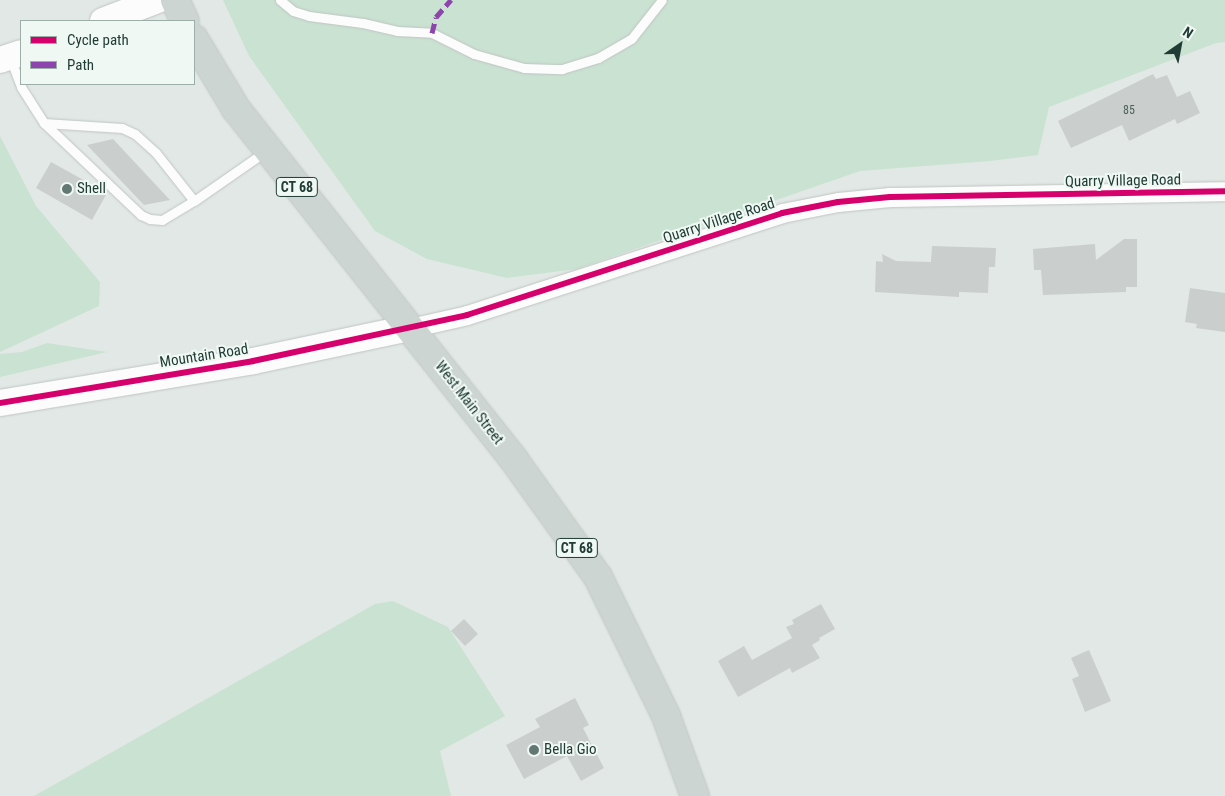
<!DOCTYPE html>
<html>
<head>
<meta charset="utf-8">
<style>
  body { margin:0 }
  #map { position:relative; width:1225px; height:796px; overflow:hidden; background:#e2e8e5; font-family:"Roboto Condensed",sans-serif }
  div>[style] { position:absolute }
  .green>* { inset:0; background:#cae2d2 }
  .building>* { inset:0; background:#cacfcd }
  .roads { filter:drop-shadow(0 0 1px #bfc5c2) drop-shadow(0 0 1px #bfc5c2) }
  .lane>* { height:9px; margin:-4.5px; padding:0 4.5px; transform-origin:4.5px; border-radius:4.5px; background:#fbfcfb }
  .street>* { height:19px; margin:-9.5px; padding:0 9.5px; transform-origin:9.5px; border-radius:9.5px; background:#fbfcfb }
  .secondary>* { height:26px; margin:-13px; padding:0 13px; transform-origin:13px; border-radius:13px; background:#fbfcfb }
  .primary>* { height:28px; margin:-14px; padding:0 14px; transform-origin:14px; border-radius:14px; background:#ccd5d2 }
  .quiet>* { height:5px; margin-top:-2.5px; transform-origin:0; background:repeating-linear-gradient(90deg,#8e44ad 0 10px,transparent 0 15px) }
  .cycleway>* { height:6px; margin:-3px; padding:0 3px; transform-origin:3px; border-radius:3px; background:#d6006c }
  .dots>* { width:14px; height:14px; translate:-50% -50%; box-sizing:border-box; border:2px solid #f0f8f4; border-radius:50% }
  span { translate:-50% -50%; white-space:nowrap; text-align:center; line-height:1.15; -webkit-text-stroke:4px #f0f8f4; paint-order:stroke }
  .number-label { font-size:12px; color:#4b625c }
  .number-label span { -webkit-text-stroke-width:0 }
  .shield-label span { padding:1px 4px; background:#f0f8f4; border:1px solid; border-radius:4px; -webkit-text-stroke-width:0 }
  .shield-label { font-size:14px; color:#203c35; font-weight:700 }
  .street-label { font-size:15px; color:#203c35 }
  .poi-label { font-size:15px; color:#203c35 }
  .left { translate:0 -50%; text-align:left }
  .legend { position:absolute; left:20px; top:20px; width:175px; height:65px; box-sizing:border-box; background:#f0f8f4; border:1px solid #9dada8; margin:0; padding:6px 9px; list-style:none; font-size:15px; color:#203c35 }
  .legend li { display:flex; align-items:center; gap:10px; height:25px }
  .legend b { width:25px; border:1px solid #9dada8 }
  .north { position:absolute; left:1155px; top:20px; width:50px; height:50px; -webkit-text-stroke:4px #f0f8f4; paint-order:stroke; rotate:33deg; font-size:14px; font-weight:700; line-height:20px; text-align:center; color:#203c35 }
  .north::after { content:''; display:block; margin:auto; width:18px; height:22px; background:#203c35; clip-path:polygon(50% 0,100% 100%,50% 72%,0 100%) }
</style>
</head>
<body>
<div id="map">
  <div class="green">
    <i style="clip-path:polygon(223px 0,1225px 0,1225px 42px,1216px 43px,1049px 107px,1038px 155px,990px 161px,860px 171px,577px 269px,507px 278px,427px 259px,375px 231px,249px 56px)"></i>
    <i style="clip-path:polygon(0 136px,36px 206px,100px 282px,99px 306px,0 352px)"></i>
    <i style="clip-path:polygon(47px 343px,107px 352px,0 377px,0 354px,22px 352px)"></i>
    <i style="clip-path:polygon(393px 601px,448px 627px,505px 716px,440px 751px,451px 796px,34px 796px,375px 604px)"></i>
  </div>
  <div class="building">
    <i style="clip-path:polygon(1153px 74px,1156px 79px,1167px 75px,1177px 97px,1190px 91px,1200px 113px,1177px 124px,1175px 119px,1129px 141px,1122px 125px,1071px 148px,1058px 121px)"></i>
    <i style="clip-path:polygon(113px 139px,170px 200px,144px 205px,87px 145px)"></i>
    <i style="clip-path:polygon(51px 162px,107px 193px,92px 220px,36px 188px)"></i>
    <i style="clip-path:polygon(1124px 239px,1137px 239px,1137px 287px,1126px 287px,1126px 292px,1043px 295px,1041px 270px,1034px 270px,1033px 249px,1095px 244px,1096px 260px)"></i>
    <i style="clip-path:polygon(932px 246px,996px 248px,995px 267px,989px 267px,988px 293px,959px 292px,959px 297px,875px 292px,876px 261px,883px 262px,882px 254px,896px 261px,931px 262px)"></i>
    <i style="clip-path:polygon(1190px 288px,1225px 293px,1225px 332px,1196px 328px,1197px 324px,1185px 322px)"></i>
    <i style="clip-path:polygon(821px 604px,835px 629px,819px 638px,820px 640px,812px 645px,820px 658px,792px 673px,790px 668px,738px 697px,718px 661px,744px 646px,752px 660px,792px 638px,786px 627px,794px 624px,792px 620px)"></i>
    <i style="clip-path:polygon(464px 619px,478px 634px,465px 646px,451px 631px)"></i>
    <i style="clip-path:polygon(1089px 650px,1111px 701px,1085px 712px,1072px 679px,1079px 676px,1071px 658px)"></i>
    <i style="clip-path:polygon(575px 698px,589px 725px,583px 728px,604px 768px,581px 781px,567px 756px,524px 779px,506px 745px,540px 727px,535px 719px)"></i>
  </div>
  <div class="roads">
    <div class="lane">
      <i style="left:280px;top:0;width:17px;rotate:40deg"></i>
      <i style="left:293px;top:11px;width:17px;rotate:17deg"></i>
      <i style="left:309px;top:16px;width:54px;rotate:7.4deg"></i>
      <i style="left:363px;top:23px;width:35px;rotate:13deg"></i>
      <i style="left:397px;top:31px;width:35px;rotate:3deg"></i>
      <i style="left:432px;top:33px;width:47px;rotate:26.6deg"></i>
      <i style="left:474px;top:54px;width:52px;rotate:15.6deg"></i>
      <i style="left:524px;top:68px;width:38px;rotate:2deg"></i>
      <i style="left:562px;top:69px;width:38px;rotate:-17deg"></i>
      <i style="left:598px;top:58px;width:39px;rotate:-30deg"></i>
      <i style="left:632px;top:38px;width:48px;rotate:-51.7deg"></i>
      <i style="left:10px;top:58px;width:31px;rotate:69deg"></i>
      <i style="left:21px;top:87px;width:43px;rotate:57.4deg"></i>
      <i style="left:44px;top:123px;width:78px;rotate:3.7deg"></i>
      <i style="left:122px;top:128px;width:14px;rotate:25deg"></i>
      <i style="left:135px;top:134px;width:28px;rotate:42deg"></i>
      <i style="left:156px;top:153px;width:61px;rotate:51.6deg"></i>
      <i style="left:194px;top:201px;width:88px;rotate:-34.8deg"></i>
      <i style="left:44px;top:123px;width:134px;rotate:43.5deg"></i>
      <i style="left:141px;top:215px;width:10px;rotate:24deg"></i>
      <i style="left:150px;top:219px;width:12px;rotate:5deg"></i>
      <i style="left:162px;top:220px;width:37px;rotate:-31deg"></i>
    </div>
    <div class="street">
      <i style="left:410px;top:328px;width:58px;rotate:-12.8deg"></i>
      <i style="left:467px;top:315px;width:331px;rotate:-17.9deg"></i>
      <i style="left:782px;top:213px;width:57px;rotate:-11.1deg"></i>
      <i style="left:838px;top:202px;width:52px;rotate:-5.5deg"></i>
      <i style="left:890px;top:197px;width:335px;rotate:-1deg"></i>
    </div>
    <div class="secondary">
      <i style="left:103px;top:21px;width:59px;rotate:-20.9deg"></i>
      <i style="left:0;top:60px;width:22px;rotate:-18deg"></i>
      <i style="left:0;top:403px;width:256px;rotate:-9.4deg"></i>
      <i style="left:253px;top:361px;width:160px;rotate:-11.9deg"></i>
    </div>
    <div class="primary">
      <i style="left:175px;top:0;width:23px;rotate:65deg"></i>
      <i style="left:194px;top:39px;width:82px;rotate:59deg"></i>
      <i style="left:236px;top:109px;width:448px;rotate:51.6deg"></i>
      <i style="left:514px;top:460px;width:144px;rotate:54.3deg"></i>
      <i style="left:598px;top:577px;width:155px;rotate:63.9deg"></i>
      <i style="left:666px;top:716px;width:85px;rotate:70.1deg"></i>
    </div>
  </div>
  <div class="quiet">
    <i style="left:432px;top:33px;width:16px;rotate:-76deg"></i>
    <i style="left:436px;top:17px;width:23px;rotate:-49deg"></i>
  </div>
  <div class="cycleway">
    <i style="left:0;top:403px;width:256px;rotate:-9.4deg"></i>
    <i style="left:253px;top:361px;width:219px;rotate:-12.1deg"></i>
    <i style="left:467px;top:315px;width:331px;rotate:-17.9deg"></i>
    <i style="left:782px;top:213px;width:57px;rotate:-11.1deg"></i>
    <i style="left:838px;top:202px;width:52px;rotate:-5.5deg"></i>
    <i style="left:890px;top:197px;width:335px;rotate:-1deg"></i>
  </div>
  <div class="dots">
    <i style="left:67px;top:189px;background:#647873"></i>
    <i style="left:534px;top:750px;background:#647873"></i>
  </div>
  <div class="number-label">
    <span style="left:1129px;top:111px">85</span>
  </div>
  <div class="shield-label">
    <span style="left:297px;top:187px">CT 68</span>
    <span style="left:577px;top:548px">CT 68</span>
  </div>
  <div class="street-label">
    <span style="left:1123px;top:181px;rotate:-1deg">Quarry Village Road</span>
    <span style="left:719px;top:221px;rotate:-18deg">Quarry Village Road</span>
    <span style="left:204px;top:356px;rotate:-9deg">Mountain Road</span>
    <span style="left:469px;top:403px;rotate:52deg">West Main Street</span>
  </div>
  <div class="poi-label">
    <span class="left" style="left:77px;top:189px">Shell</span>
    <span class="left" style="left:544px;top:750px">Bella Gio</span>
  </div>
  <ul class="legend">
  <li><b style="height:6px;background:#d6006c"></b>Cycle path</li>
  <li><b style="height:6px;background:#8e44ad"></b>Path</li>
  </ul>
  <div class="north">N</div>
</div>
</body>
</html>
